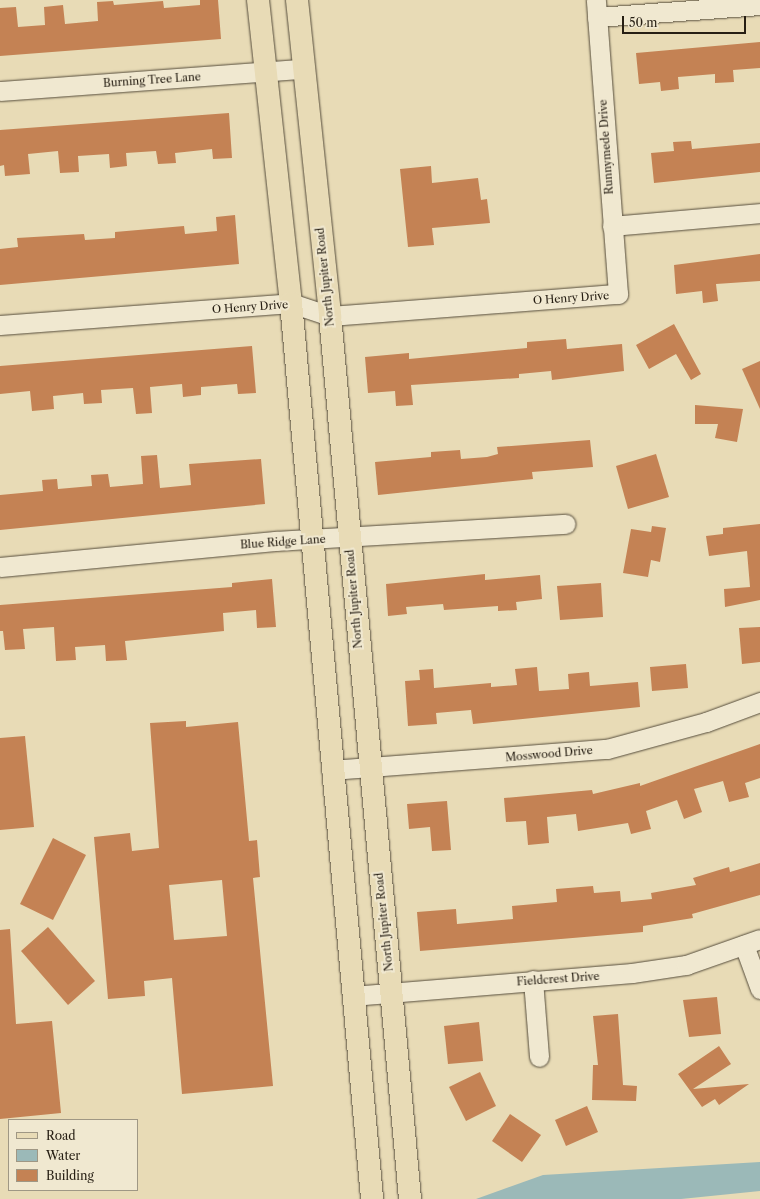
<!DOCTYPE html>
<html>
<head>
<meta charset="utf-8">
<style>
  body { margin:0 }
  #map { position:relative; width:760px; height:1199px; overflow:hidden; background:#e8dbb6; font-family:"Libre Caslon Text",serif }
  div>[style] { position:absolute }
  .water>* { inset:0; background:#9bb9b8 }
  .building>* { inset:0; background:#c48254 }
  .roads { filter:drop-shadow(0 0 1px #564d3c) drop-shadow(0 0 1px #564d3c) }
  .street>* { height:19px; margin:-9.5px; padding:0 9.5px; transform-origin:9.5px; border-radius:9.5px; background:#f0e8d0 }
  .primary>* { height:22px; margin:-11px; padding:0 11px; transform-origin:11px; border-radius:11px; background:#e8dbb6 }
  span { translate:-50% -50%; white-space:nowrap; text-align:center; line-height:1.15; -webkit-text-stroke:4px #f0e8d0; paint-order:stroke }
  .street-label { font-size:11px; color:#261e13 }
  .legend { position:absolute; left:8px; top:1119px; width:130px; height:72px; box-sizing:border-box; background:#f0e8d0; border:1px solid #9f9784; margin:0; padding:5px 7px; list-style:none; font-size:12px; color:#261e13 }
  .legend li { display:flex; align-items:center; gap:8px; height:20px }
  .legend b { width:20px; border:1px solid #9f9784 }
  .scale { position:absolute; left:622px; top:16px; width:124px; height:18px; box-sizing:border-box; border:2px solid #261e13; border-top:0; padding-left:5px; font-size:12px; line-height:14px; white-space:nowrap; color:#261e13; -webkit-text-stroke:3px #f0e8d0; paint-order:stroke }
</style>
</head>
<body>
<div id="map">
  <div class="water">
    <i style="clip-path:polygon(760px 1162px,760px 1191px,681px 1199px,476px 1199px,543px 1175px)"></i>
  </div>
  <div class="building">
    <i style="clip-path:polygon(200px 0,218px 0,221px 39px,0 56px,0 8px,16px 7px,18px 27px,45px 25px,44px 7px,63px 5px,65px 24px,98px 21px,97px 2px,113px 1px,114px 5px,163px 1px,164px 8px,200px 5px)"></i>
    <i style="clip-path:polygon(760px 42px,760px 68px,733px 70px,734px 82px,715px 83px,715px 74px,678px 77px,679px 89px,661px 91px,660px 82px,639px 84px,636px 53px)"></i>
    <i style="clip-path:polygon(229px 113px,232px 158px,213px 159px,212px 149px,175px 153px,176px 163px,158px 164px,156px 151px,126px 153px,127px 166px,110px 168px,109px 154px,78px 156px,79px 172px,60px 173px,58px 151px,28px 154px,30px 174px,5px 176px,4px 165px,0 166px,0 130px)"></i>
    <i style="clip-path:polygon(691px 141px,692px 149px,760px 143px,760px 172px,654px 183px,651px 153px,674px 151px,673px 142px)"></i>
    <i style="clip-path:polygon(431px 166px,432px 183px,478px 178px,481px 200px,487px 199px,490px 223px,432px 228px,434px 245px,408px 247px,400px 169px)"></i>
    <i style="clip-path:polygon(235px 215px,239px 264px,0 285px,0 249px,18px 247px,17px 238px,84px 234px,85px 240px,115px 238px,115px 232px,184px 226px,185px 234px,217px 231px,216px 217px)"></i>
    <i style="clip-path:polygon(760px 254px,760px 281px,716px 284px,718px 301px,703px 303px,702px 291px,676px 294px,674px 265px)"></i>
    <i style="clip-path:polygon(674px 324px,701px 374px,691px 380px,676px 354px,649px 369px,636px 345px)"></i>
    <i style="clip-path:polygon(566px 339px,567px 349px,622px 344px,624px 371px,552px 380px,551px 371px,519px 374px,519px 378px,411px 385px,413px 405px,396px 406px,395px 391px,368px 393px,365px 357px,409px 353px,409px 359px,527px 348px,527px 342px)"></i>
    <i style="clip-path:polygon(252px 346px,256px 393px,238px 394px,237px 384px,201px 387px,201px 395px,183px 397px,182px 384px,150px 387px,152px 413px,136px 414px,133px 388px,101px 390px,102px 403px,84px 404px,83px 393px,53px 396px,54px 409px,32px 411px,30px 391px,0 394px,0 366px)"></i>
    <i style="clip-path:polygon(760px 361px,760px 409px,742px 369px)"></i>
    <i style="clip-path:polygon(695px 405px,743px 409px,737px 442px,715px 438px,718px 424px,695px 424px)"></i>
    <i style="clip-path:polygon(590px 440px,593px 467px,532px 472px,533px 479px,378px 495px,375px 462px,431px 457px,431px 452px,460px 450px,461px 459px,487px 457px,498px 454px,497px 447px)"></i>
    <i style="clip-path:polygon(656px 454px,669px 497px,628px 509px,616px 466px)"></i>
    <i style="clip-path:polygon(157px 455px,160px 488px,191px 485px,189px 464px,261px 459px,265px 504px,0 530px,0 495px,43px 491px,42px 480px,57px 479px,58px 489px,92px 486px,91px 475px,108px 474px,110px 487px,143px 484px,141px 456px)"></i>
    <i style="clip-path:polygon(760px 524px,760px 600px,725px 607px,724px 589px,750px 587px,747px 551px,709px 556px,706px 536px,723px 534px,723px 528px)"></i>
    <i style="clip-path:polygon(652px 526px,666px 528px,660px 562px,651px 560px,648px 577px,623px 573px,631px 529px,651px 532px)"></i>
    <i style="clip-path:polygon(485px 574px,485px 580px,540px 575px,542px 599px,516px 602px,517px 610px,498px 611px,498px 606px,444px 610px,443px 604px,406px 607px,407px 614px,388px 616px,386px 584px)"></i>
    <i style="clip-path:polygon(272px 579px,276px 627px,257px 628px,256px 610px,223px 613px,224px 631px,125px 641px,127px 660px,106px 661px,105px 645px,75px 647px,76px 660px,56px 661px,54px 627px,23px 629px,25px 649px,5px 650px,3px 631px,0 631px,0 605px,232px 587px,232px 583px)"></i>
    <i style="clip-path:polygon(601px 583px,603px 617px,560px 620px,557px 586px)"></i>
    <i style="clip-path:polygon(760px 627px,760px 662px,742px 664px,739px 628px)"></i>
    <i style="clip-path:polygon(686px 664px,688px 688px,652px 691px,650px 667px)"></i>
    <i style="clip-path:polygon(537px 667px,539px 691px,569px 689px,568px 674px,589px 672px,590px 686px,638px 682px,640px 707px,473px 724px,471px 710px,436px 713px,437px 724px,408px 726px,405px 681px,420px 680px,419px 670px,433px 669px,434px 688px,491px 683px,491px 687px,517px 685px,515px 669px)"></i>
    <i style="clip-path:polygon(evenodd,186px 721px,186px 727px,238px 722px,249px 841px,257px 840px,260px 877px,253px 878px,273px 1086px,182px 1094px,172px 978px,144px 981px,145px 996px,108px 999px,94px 837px,130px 833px,132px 851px,159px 848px,150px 723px,186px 721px,222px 880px,227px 936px,174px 940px,169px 885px,222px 880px)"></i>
    <i style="clip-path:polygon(25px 736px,34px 827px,0 830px,0 738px)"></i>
    <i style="clip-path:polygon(760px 744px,760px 778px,745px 783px,749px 797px,729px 802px,723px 781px,694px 789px,702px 812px,684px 819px,677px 800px,646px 811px,651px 829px,631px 834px,628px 823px,578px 831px,576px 814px,547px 817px,549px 843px,528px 845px,526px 821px,506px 822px,504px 798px,592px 790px,593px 794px,640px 783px,640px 786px)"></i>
    <i style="clip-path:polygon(447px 801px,451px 850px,432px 851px,430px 827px,409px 829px,407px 804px)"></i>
    <i style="clip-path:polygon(53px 838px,86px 855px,53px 920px,20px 904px)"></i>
    <i style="clip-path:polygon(760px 863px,760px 895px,692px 914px,693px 918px,643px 926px,643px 932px,420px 951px,417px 912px,456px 909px,457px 924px,513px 919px,512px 906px,557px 902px,556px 889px,593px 886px,594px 893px,620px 891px,621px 902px,652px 899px,651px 893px,696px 885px,693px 878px,729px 867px,730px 872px)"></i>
    <i style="clip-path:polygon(48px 927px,95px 981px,68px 1005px,21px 951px)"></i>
    <i style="clip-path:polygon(10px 929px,16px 1024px,52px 1021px,61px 1113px,0 1119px,0 930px)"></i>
    <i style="clip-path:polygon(717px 997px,721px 1034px,689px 1037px,683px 1000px)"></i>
    <i style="clip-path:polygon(618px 1014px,623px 1085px,637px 1086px,636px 1101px,592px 1100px,593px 1065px,598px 1065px,593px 1016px)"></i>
    <i style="clip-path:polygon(479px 1022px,483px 1061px,448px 1064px,444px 1026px)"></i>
    <i style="clip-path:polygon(719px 1046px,731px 1064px,693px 1089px,749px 1084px,719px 1105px,715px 1099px,702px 1107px,678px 1074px)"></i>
    <i style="clip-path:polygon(480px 1072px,496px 1106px,466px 1121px,449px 1087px)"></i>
    <i style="clip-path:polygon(587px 1106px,598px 1132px,566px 1146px,555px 1120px)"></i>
    <i style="clip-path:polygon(510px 1114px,541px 1135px,522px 1162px,492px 1141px)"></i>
  </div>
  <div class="roads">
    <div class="street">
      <i style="left:597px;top:17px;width:163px;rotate:-4.2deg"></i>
      <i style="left:0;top:91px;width:304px;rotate:-4.2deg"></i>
      <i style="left:612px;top:226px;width:149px;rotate:-5deg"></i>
      <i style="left:0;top:325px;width:292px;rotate:-4.3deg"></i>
      <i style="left:291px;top:303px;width:41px;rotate:18.4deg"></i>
      <i style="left:330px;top:316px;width:289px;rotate:-4.4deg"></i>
      <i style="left:618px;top:294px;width:295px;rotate:-94.3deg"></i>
      <i style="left:0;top:567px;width:277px;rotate:-5.4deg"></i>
      <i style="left:276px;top:541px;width:290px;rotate:-3.4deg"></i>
      <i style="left:331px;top:770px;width:277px;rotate:-4.4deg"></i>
      <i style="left:607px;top:749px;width:103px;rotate:-15.3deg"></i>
      <i style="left:706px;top:722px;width:58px;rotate:-20.3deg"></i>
      <i style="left:744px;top:945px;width:47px;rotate:70deg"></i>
      <i style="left:533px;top:980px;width:77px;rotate:85.5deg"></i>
      <i style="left:352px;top:996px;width:281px;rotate:-4.7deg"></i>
      <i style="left:632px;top:973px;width:55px;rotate:-8.4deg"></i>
      <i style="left:686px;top:965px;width:78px;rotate:-19.4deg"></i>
    </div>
    <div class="primary">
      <i style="left:258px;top:0;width:305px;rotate:83.8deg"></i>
      <i style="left:291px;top:303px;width:900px;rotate:84.83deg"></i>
      <i style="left:297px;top:0;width:318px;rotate:84deg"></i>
      <i style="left:330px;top:316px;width:887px;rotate:84.82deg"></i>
    </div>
  </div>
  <div class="street-label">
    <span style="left:152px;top:80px;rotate:-4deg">Burning Tree Lane</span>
    <span style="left:606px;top:147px;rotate:-94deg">Runnymede Drive</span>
    <span style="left:325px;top:277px;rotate:-96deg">North Jupiter Road</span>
    <span style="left:571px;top:298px;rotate:-4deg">O Henry Drive</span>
    <span style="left:250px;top:307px;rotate:-4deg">O Henry Drive</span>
    <span style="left:283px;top:542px;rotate:-4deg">Blue Ridge Lane</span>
    <span style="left:354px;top:599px;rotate:-95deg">North Jupiter Road</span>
    <span style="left:549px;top:754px;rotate:-5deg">Mosswood Drive</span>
    <span style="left:384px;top:922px;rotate:-96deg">North Jupiter Road</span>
    <span style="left:558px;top:979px;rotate:-4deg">Fieldcrest Drive</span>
  </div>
  <ul class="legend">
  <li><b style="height:5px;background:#e8dbb6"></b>Road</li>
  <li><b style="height:11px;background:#9bb9b8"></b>Water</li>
  <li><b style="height:11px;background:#c48254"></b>Building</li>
  </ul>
  <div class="scale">50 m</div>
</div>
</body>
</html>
